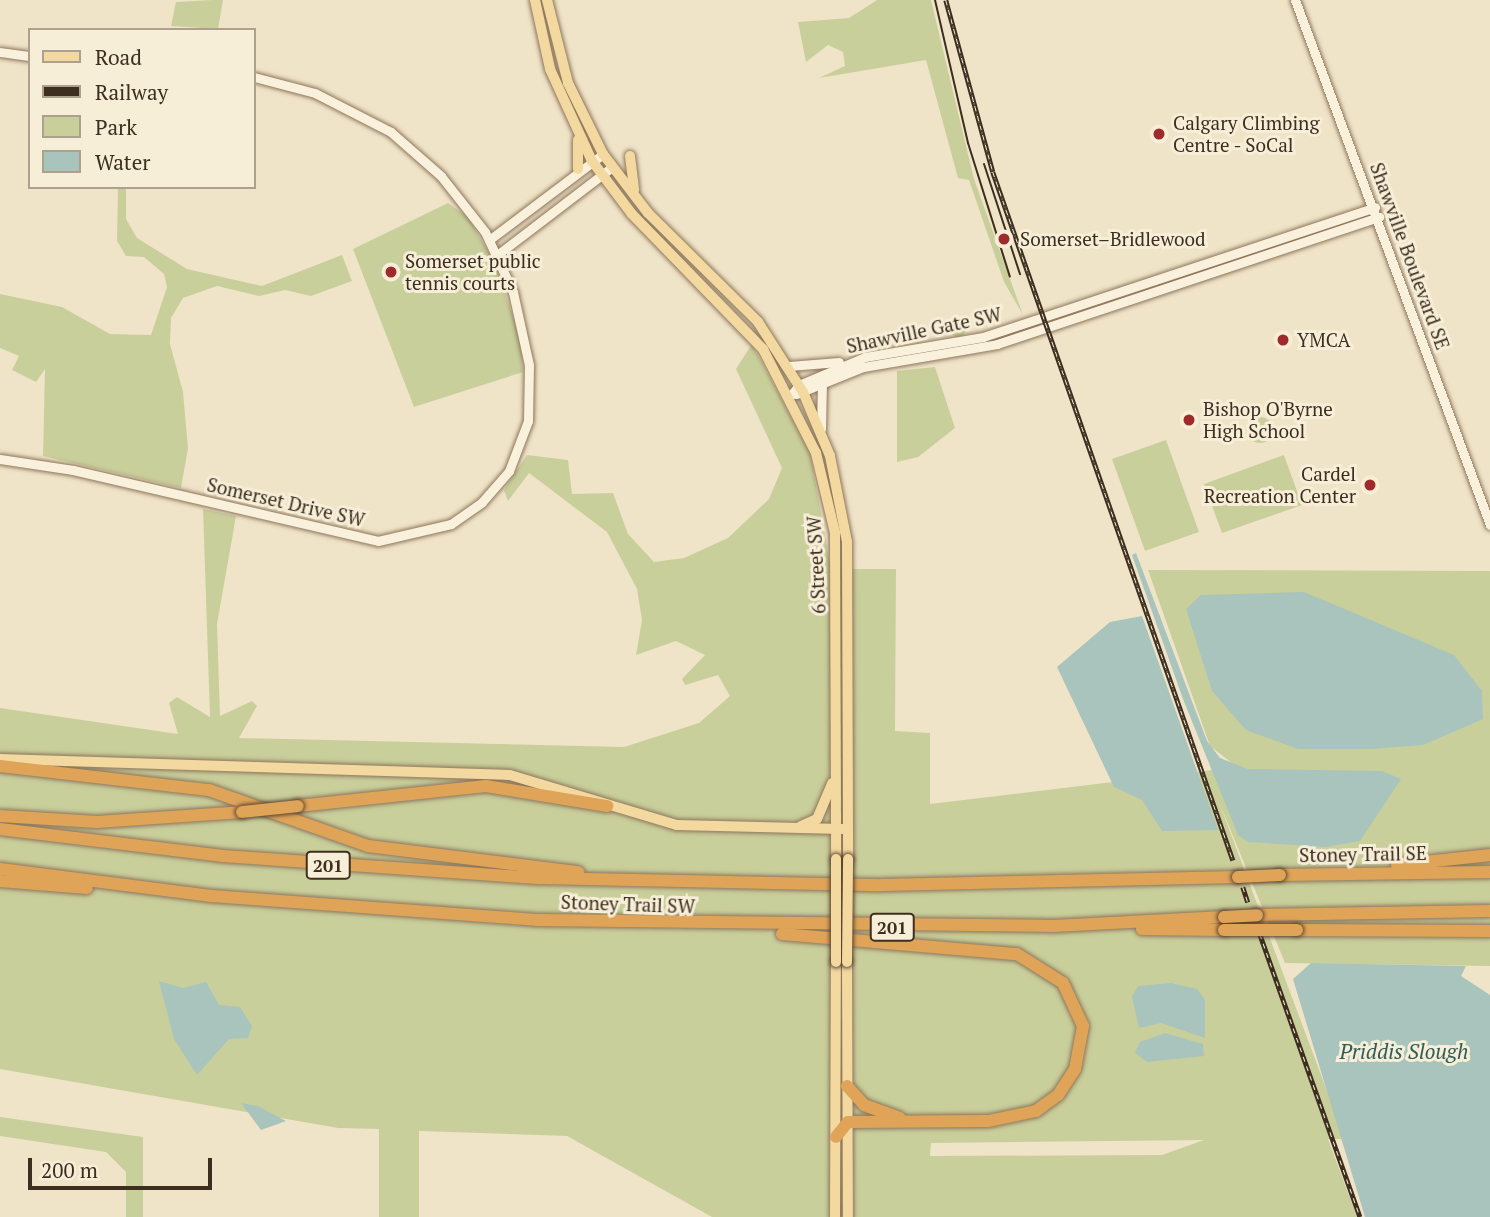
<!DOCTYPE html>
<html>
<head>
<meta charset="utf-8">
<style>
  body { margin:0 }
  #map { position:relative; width:1490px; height:1217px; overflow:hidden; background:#f0e4c8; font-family:"PT Serif",serif }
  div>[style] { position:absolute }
  .green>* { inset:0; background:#c9cf9b }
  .round { border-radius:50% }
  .water>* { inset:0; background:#a9c4bc }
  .roads { filter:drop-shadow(0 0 2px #8d765c) drop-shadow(0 0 2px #8d765c) }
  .minor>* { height:9px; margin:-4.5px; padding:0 4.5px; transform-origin:4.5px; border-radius:4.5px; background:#faf1dc }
  .major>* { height:10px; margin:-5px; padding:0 5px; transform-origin:5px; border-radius:5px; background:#f3d9a0 }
  .highway>* { height:12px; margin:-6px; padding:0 6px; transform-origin:6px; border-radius:6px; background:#e0a458 }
  .tram>* { height:2px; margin:-1px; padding:0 1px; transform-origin:1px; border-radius:1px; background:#3d2e20 }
  .rail>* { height:4.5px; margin-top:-2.25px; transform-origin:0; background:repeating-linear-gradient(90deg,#f7eed8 0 5px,#3d2e20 0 10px); box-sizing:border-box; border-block:2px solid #3d2e20 }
  .bridges { filter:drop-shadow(0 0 2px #5b4430) drop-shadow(0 0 2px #5b4430) }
  .major-bridge>* { height:10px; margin:-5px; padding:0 5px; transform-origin:5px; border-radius:5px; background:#f3d9a0 }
  .highway-bridge>* { height:12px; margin:-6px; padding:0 6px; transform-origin:6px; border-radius:6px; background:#e0a458 }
  .dots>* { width:19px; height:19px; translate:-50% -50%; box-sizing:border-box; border:4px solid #f7eed8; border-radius:50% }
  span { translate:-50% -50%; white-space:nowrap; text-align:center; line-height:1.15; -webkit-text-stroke:6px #f7eed8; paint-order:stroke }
  .shield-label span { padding:2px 5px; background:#f7eed8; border:2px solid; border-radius:5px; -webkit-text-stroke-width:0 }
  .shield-label { font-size:18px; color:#3d2e20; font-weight:700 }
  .poi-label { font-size:19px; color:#3d2e20 }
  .left { translate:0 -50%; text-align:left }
  .right { translate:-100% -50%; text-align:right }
  .street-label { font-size:19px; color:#3d2e20 }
  .water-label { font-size:21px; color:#2f5d5a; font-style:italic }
  .legend { position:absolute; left:28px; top:28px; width:228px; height:161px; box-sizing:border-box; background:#f7eed8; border:2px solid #ada18e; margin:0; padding:9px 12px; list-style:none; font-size:21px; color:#3d2e20 }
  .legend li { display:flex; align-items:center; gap:14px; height:35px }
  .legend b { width:35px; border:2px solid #ada18e }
  .scale { position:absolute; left:28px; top:1158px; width:184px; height:32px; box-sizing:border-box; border:4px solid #3d2e20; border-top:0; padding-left:9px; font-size:21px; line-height:24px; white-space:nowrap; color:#3d2e20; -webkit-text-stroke:5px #f7eed8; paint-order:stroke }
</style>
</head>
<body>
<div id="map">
  <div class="green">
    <i style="clip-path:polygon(213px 0,223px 0,218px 29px,171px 26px,176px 2px)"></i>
    <i style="clip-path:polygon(877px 0,931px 0,974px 179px,1023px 315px,1004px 282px,969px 180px,958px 178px,926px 60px,819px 78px,845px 66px,843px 52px,828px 45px,806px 62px,798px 22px,849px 18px)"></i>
    <i style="clip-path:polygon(118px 187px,126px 187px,126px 219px,137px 238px,187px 269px,262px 286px,342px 255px,352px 281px,311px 296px,285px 290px,259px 296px,217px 286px,183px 298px,171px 318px,170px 344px,183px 392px,188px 448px,181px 488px,43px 456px,45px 369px,36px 382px,12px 370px,19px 356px,0 348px,0 294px,62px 307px,110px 334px,151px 335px,167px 287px,164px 274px,144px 257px,126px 256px,117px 241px)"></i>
    <i style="clip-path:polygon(448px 203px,468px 217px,495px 264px,521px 340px,523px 372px,414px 407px,353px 249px)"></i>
    <i class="round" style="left:950px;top:321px;width:16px;height:16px"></i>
    <i style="clip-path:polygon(evenodd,752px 344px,810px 453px,831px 569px,896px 569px,895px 731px,930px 733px,930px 804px,1237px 767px,1210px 746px,1148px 570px,1490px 571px,1490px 966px,1285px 963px,1219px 802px,1345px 1139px,1328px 1139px,1357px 1217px,712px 1217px,567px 1136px,419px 1131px,419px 1217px,379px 1217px,379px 1129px,338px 1128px,0 1069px,0 708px,178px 734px,169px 703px,177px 697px,210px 717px,203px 509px,236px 516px,217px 624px,220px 716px,252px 701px,257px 706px,239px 738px,624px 747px,699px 723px,730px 696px,718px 675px,685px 685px,682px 679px,705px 655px,676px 641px,636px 655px,642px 620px,637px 589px,607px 532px,529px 473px,508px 501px,504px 490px,527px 455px,568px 460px,572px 494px,613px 493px,628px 534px,654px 562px,684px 558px,728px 538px,769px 499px,782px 468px,736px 369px,752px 344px,1204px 1140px,1162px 1155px,930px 1156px,931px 1143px,1204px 1140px)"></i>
    <i style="clip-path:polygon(935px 367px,955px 428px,918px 457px,897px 462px,897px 371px)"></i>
    <i class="round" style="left:1247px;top:417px;width:26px;height:26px"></i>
    <i style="clip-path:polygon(1166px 440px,1199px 532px,1145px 551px,1112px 459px)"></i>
    <i style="clip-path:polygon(1284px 455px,1302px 505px,1222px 533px,1204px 484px)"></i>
    <i style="clip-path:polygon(0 1117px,143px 1137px,143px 1217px,126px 1217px,126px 1172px,106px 1152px,0 1136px)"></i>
  </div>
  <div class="water">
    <i style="clip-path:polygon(1136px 553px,1207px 741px,1220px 758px,1248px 769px,1382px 771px,1401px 779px,1360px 841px,1326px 847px,1248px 842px,1238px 835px,1183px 699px,1132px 555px)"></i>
    <i style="clip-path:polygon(1304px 592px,1454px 655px,1482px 691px,1483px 719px,1423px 745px,1371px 749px,1298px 749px,1246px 730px,1212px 691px,1186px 609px,1201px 595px)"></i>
    <i style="clip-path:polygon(1142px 616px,1218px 830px,1162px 831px,1142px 800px,1114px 787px,1057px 667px,1110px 622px)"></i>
    <i style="clip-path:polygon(1311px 963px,1466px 966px,1461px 976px,1490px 995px,1490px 1217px,1365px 1217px,1293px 979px)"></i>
    <i style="clip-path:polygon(159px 981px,183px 988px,206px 982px,219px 1005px,240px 1007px,252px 1026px,248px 1038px,229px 1039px,197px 1075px,174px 1039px)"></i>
    <i style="clip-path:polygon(1171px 983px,1197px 989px,1205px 1000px,1205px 1038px,1161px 1023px,1139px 1028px,1132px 997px,1138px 986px)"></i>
    <i style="clip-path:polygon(1165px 1033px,1203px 1044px,1204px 1056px,1147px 1062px,1135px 1053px,1140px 1042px)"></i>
    <i style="clip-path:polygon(241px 1103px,258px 1106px,286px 1121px,261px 1130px)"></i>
  </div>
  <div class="roads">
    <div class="minor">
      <i style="left:1295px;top:0;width:560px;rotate:69.62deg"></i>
      <i style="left:0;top:52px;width:30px;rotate:8deg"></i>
      <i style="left:489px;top:240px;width:143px;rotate:-37deg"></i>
      <i style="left:497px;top:255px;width:145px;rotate:-37.4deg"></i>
      <i style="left:789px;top:366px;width:50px;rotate:-4.6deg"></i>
      <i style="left:796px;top:394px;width:72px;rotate:-21.9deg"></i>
      <i style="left:863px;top:367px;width:136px;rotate:-9.7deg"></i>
      <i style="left:997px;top:344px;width:403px;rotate:-18.4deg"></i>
      <i style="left:791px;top:395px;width:13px;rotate:-51deg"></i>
      <i style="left:799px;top:385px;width:72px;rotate:-23deg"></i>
      <i style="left:865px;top:357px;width:120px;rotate:-9.6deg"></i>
      <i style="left:983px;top:337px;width:413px;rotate:-18.3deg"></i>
      <i style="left:821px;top:429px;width:46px;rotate:-88.8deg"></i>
      <i style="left:0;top:459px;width:74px;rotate:8.6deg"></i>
      <i style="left:73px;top:470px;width:313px;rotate:13.1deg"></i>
      <i style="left:378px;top:541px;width:75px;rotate:-13.1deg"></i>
      <i style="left:451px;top:524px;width:38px;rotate:-35deg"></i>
      <i style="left:482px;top:502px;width:41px;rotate:-48.9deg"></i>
      <i style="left:509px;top:471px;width:53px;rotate:-69.2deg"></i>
      <i style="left:528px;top:421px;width:56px;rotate:-89deg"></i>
      <i style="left:529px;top:365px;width:75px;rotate:-102.4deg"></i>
      <i style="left:513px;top:292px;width:66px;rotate:-115deg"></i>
      <i style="left:485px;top:232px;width:71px;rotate:-128.2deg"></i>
      <i style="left:441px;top:176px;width:67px;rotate:-138.7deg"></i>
      <i style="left:391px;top:132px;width:85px;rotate:-152.8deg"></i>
      <i style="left:315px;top:93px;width:63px;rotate:-165.3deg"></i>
    </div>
    <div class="major">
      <i style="left:535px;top:0;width:71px;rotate:77.7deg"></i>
      <i style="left:550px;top:69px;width:101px;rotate:65.5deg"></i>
      <i style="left:592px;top:161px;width:66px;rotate:53deg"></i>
      <i style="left:632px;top:214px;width:188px;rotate:45.9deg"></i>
      <i style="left:763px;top:349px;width:117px;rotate:63deg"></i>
      <i style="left:816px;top:453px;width:82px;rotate:76.6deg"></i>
      <i style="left:835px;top:533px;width:326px;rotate:89.8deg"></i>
      <i style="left:547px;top:0;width:86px;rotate:75.8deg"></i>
      <i style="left:568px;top:83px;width:79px;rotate:63.8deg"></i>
      <i style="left:603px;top:154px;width:74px;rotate:52.7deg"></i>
      <i style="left:648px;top:213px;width:155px;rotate:44.7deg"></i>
      <i style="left:758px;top:322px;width:83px;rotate:57.3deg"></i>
      <i style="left:803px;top:392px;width:69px;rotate:67.1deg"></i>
      <i style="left:830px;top:456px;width:88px;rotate:78.8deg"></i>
      <i style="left:847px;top:542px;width:317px;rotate:89.8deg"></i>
      <i style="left:578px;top:140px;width:29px;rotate:90deg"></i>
      <i style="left:630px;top:156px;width:34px;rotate:83deg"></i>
      <i style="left:0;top:759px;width:510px;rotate:1.8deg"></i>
      <i style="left:510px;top:775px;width:174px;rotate:16.7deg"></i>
      <i style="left:677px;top:825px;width:165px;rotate:1.4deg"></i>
      <i style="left:801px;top:826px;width:17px;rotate:-24deg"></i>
      <i style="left:817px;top:819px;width:39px;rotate:-67deg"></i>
      <i style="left:847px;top:962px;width:255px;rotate:89.8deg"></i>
      <i style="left:835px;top:1217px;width:255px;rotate:-89.8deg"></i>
    </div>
    <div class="highway">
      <i style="left:0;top:766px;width:210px;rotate:6.6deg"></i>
      <i style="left:209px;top:790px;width:169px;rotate:19.4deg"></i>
      <i style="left:368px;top:846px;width:212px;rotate:7.1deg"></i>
      <i style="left:298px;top:806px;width:189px;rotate:-6.1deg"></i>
      <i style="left:486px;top:786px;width:123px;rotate:9.4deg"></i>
      <i style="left:0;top:816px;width:97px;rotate:3.5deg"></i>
      <i style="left:97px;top:822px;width:145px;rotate:-3.9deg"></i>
      <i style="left:0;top:829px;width:225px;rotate:6.9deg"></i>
      <i style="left:223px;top:856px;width:318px;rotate:4deg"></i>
      <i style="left:540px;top:878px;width:342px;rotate:1.2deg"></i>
      <i style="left:882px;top:885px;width:356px;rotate:-1.3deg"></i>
      <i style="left:1397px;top:865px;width:94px;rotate:-6.1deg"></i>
      <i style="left:0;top:869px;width:213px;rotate:7.3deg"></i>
      <i style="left:211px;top:896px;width:327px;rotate:4.2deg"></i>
      <i style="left:537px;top:920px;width:517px;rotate:0.66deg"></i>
      <i style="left:1054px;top:926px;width:170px;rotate:-3deg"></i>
      <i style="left:1280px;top:875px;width:210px;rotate:-0.8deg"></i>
      <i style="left:0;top:881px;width:87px;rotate:4.6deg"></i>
      <i style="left:1257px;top:915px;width:233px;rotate:-1deg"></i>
      <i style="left:1142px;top:929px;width:82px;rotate:0.7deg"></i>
      <i style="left:1297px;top:930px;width:193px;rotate:0.3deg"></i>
      <i style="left:782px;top:934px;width:236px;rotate:4.9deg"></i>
      <i style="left:1017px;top:954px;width:54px;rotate:32.2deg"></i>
      <i style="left:1063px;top:983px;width:47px;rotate:65.1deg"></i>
      <i style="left:1083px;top:1026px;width:44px;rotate:100.5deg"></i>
      <i style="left:1075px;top:1069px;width:31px;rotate:123deg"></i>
      <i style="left:1058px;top:1095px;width:27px;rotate:144deg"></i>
      <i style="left:1036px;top:1111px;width:49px;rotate:168.2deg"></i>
      <i style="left:988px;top:1121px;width:140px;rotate:179.6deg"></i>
      <i style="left:848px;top:1122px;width:19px;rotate:129deg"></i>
      <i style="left:847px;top:1086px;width:25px;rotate:48deg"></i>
      <i style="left:864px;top:1105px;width:38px;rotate:20deg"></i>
    </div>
  </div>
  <div class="tram">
    <i style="left:935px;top:0;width:147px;rotate:77deg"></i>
    <i style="left:968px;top:143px;width:140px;rotate:72.6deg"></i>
    <i style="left:984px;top:164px;width:116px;rotate:71.9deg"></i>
  </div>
  <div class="rail">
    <i style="left:946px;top:0;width:178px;rotate:74.7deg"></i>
    <i style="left:993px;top:172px;width:729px;rotate:70.77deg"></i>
    <i style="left:1243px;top:887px;width:16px;rotate:72deg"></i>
    <i style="left:1260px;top:934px;width:300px;rotate:70.5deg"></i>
  </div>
  <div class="bridges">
    <div class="major-bridge">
      <i style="left:836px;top:859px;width:103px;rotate:90deg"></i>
      <i style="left:847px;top:962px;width:103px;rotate:-89.4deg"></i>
    </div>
    <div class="highway-bridge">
      <i style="left:242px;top:812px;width:56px;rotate:-6.1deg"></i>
      <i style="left:1238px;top:877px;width:42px;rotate:-2.7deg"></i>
      <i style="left:1224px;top:917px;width:33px;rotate:-3deg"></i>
      <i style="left:1224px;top:930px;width:73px"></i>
    </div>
  </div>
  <div class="dots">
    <i style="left:1159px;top:134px;background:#9e2a2b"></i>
    <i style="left:1004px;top:239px;background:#9e2a2b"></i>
    <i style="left:391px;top:272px;background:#9e2a2b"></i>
    <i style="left:1283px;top:340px;background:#9e2a2b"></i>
    <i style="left:1189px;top:420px;background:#9e2a2b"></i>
    <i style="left:1370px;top:485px;background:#9e2a2b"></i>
  </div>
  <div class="shield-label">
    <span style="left:328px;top:865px">201</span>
    <span style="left:892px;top:927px">201</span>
  </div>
  <div class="poi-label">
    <span class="left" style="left:1173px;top:134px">Calgary Climbing<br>Centre - SoCal</span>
    <span class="left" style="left:1020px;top:239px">Somerset–Bridlewood</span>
    <span class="left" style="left:405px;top:272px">Somerset public<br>tennis courts</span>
    <span class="left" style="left:1297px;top:340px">YMCA</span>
    <span class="left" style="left:1203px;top:420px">Bishop O'Byrne<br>High School</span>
    <span class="right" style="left:1356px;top:485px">Cardel<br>Recreation Center</span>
  </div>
  <div class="street-label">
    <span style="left:1410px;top:256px;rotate:70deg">Shawville Boulevard SE</span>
    <span style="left:924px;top:330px;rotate:-12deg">Shawville Gate SW</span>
    <span style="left:286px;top:502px;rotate:13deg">Somerset Drive SW</span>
    <span style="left:816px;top:565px;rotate:-93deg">6 Street SW</span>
    <span style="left:1363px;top:854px;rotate:-1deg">Stoney Trail SE</span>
    <span style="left:628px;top:904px;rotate:2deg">Stoney Trail SW</span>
  </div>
  <div class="water-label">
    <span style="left:1404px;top:1051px">Priddis Slough</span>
  </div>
  <ul class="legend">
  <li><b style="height:9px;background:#f3d9a0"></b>Road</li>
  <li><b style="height:9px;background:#3d2e20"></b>Railway</li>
  <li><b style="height:19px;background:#c9cf9b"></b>Park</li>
  <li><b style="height:19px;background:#a9c4bc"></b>Water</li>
  </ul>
  <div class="scale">200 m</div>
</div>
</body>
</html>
